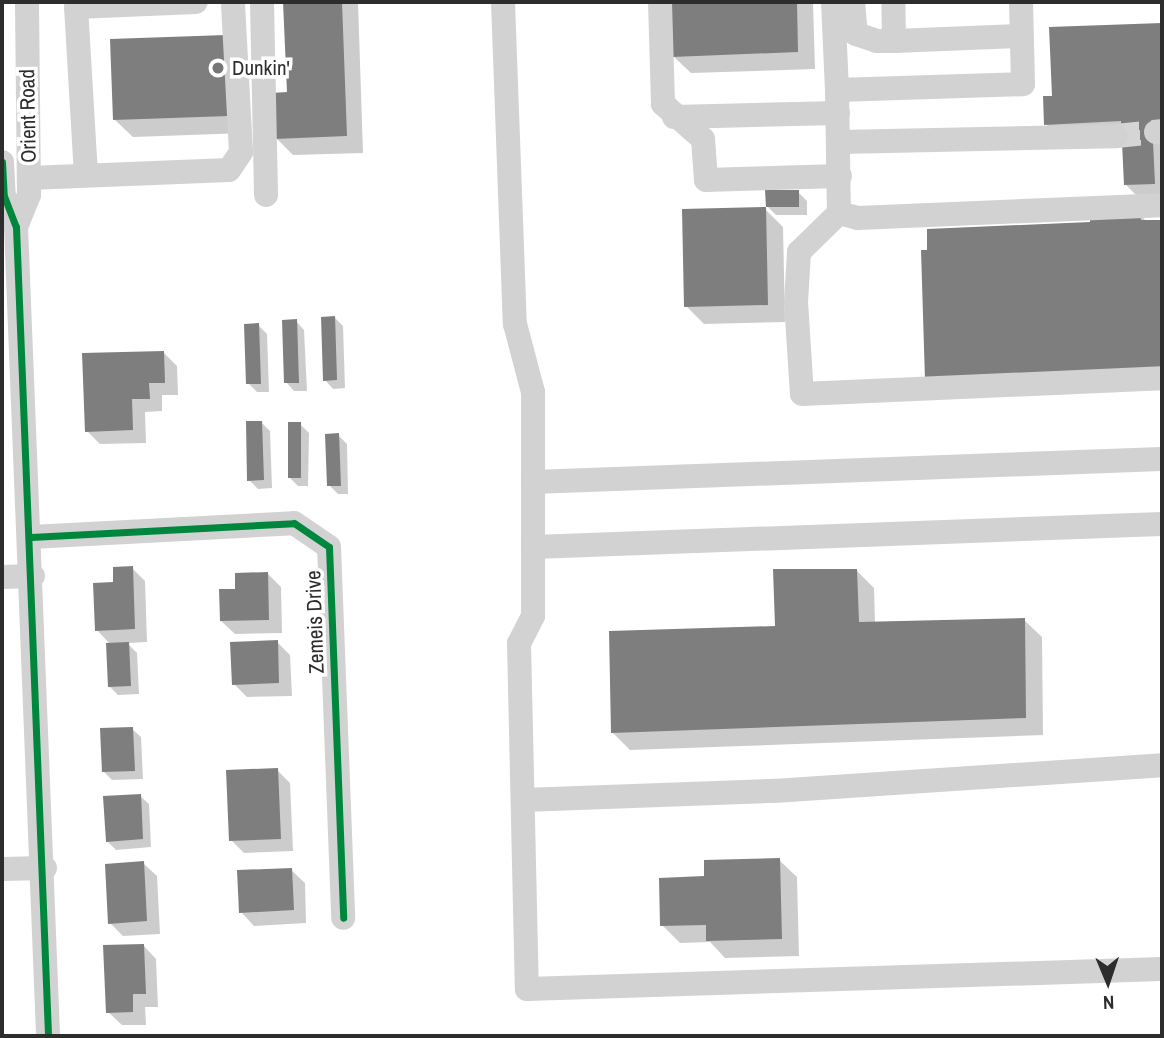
<!DOCTYPE html>
<html>
<head>
<meta charset="utf-8">
<style>
  body { margin:0 }
  #map { position:relative; width:1164px; height:1038px; overflow:hidden; background:#fff; font-family:"Archivo Narrow",sans-serif }
  div>[style] { position:absolute }
  .shadow>* { inset:0; background:#0003 }
  .building>* { inset:0; background:#7e7e7e }
  .minor-tunnel>* { height:24px; margin-top:-12px; transform-origin:0; background:repeating-linear-gradient(90deg,#d5d5d5 0 24px,transparent 0 36px) }
  .minor>* { height:24px; margin:-12px; padding:0 12px; transform-origin:12px; border-radius:12px; background:#d2d2d2 }
  .cycleway>* { height:7px; margin:-3.5px; padding:0 3.5px; transform-origin:3.5px; border-radius:3.5px; background:#00873e }
  .dots>* { width:19px; height:19px; translate:-50% -50%; box-sizing:border-box; border:4px solid #fff; border-radius:50% }
  span { translate:-50% -50%; white-space:nowrap; text-align:center; line-height:1.15; -webkit-text-stroke:7px #fff; paint-order:stroke }
  .poi-label { font-size:21px; color:#2d2d2d }
  .left { translate:0 -50%; text-align:left }
  .street-label { font-size:21px; color:#2d2d2d }
  .frame { position:absolute; inset:0; border:4px solid #2d2d2d; pointer-events:none }
  .north { position:absolute; left:1073px; top:947px; width:70px; height:70px; -webkit-text-stroke:5px #fff; paint-order:stroke; rotate:178deg; font-size:19px; font-weight:700; line-height:28px; text-align:center; color:#2d2d2d }
  .north::after { content:''; display:block; margin:auto; width:24px; height:32px; background:#2d2d2d; clip-path:polygon(50% 0,100% 100%,50% 72%,0 100%) }
</style>
</head>
<body>
<div id="map">
  <div class="shadow">
    <i style="clip-path:polygon(285px 2px,358px 2px,363px 153px,293px 155px,276px 138px,289px 93px)"></i>
    <i style="clip-path:polygon(671px 2px,813px 2px,815px 69px,691px 73px,673px 56px)"></i>
    <i style="clip-path:polygon(1162px 25px,1162px 201px,1143px 202px,1125px 184px,1124px 139px,1063px 142px,1046px 124px,1054px 98px,1051px 29px)"></i>
    <i style="clip-path:polygon(243px 54px,246px 133px,133px 137px,115px 120px)"></i>
    <i style="clip-path:polygon(798px 192px,807px 201px,807px 215px,776px 215px,767px 206px)"></i>
    <i style="clip-path:polygon(765px 209px,783px 227px,785px 322px,704px 324px,686px 306px)"></i>
    <i style="clip-path:polygon(1139px 214px,1147px 222px,1162px 221px,1162px 388px,1091px 224px)"></i>
    <i style="clip-path:polygon(334px 317px,343px 326px,345px 388px,333px 389px,325px 380px)"></i>
    <i style="clip-path:polygon(296px 321px,304px 330px,307px 391px,294px 391px,286px 382px)"></i>
    <i style="clip-path:polygon(258px 325px,267px 334px,269px 392px,257px 392px,248px 383px)"></i>
    <i style="clip-path:polygon(164px 353px,177px 366px,178px 395px,162px 395px,162px 411px,145px 412px,146px 443px,100px 444px,87px 431px)"></i>
    <i style="clip-path:polygon(262px 423px,270px 431px,272px 488px,258px 489px,249px 480px)"></i>
    <i style="clip-path:polygon(300px 424px,309px 433px,308px 486px,298px 486px,289px 477px)"></i>
    <i style="clip-path:polygon(338px 435px,347px 444px,348px 494px,338px 494px,329px 485px)"></i>
    <i style="clip-path:polygon(132px 568px,145px 581px,147px 642px,127px 643px,137px 653px,139px 694px,118px 695px,110px 687px,111px 645px,97px 630px)"></i>
    <i style="clip-path:polygon(857px 571px,874px 588px,875px 623px,1024px 620px,1042px 637px,1043px 735px,630px 750px,612px 732px,776px 628px)"></i>
    <i style="clip-path:polygon(268px 574px,281px 587px,282px 633px,235px 634px,221px 621px,237px 591px)"></i>
    <i style="clip-path:polygon(277px 642px,290px 655px,292px 696px,247px 697px,234px 684px)"></i>
    <i style="clip-path:polygon(132px 729px,141px 737px,143px 779px,112px 780px,104px 772px)"></i>
    <i style="clip-path:polygon(277px 770px,290px 783px,293px 851px,244px 853px,231px 840px)"></i>
    <i style="clip-path:polygon(140px 796px,149px 804px,151px 847px,116px 850px,107px 841px)"></i>
    <i style="clip-path:polygon(779px 860px,797px 877px,799px 956px,725px 958px,710px 942px,680px 943px,662px 925px,706px 878px)"></i>
    <i style="clip-path:polygon(143px 863px,157px 876px,160px 934px,123px 936px,110px 923px)"></i>
    <i style="clip-path:polygon(291px 870px,305px 883px,306px 923px,254px 926px,241px 912px)"></i>
    <i style="clip-path:polygon(143px 945px,156px 959px,158px 1007px,145px 1007px,146px 1025px,122px 1025px,108px 1012px)"></i>
  </div>
  <div class="building">
    <i style="clip-path:polygon(283px 2px,342px 2px,347px 136px,274px 139px,272px 93px,287px 92px)"></i>
    <i style="clip-path:polygon(670px 2px,797px 2px,798px 52px,672px 57px)"></i>
    <i style="clip-path:polygon(1162px 23px,1162px 119px,1152px 120px,1155px 184px,1124px 185px,1121px 121px,1044px 125px,1043px 96px,1052px 96px,1049px 27px)"></i>
    <i style="clip-path:polygon(226px 35px,229px 116px,113px 120px,110px 39px)"></i>
    <i style="clip-path:polygon(765px 190px,799px 190px,799px 207px,766px 207px)"></i>
    <i style="clip-path:polygon(766px 207px,768px 305px,684px 307px,682px 209px)"></i>
    <i style="clip-path:polygon(1140px 212px,1141px 220px,1162px 220px,1162px 370px,925px 380px,921px 250px,927px 250px,927px 229px,1090px 222px,1090px 213px)"></i>
    <i style="clip-path:polygon(335px 316px,337px 380px,323px 381px,321px 317px)"></i>
    <i style="clip-path:polygon(297px 319px,299px 383px,284px 383px,282px 320px)"></i>
    <i style="clip-path:polygon(259px 323px,261px 384px,246px 384px,244px 324px)"></i>
    <i style="clip-path:polygon(164px 351px,165px 383px,149px 383px,150px 399px,132px 399px,133px 430px,85px 432px,82px 353px)"></i>
    <i style="clip-path:polygon(246px 421px,262px 421px,264px 480px,247px 481px)"></i>
    <i style="clip-path:polygon(288px 422px,301px 422px,301px 478px,288px 478px)"></i>
    <i style="clip-path:polygon(339px 433px,341px 486px,327px 486px,325px 434px)"></i>
    <i style="clip-path:polygon(133px 566px,135px 629px,95px 631px,93px 583px,113px 582px,113px 567px)"></i>
    <i style="clip-path:polygon(773px 569px,857px 569px,859px 622px,1025px 618px,1026px 718px,611px 733px,609px 631px,775px 626px)"></i>
    <i style="clip-path:polygon(268px 572px,269px 620px,220px 621px,219px 589px,235px 589px,235px 573px)"></i>
    <i style="clip-path:polygon(278px 640px,279px 683px,232px 685px,230px 642px)"></i>
    <i style="clip-path:polygon(129px 642px,131px 686px,108px 687px,106px 643px)"></i>
    <i style="clip-path:polygon(133px 727px,135px 771px,102px 772px,100px 728px)"></i>
    <i style="clip-path:polygon(278px 768px,281px 839px,229px 841px,226px 770px)"></i>
    <i style="clip-path:polygon(141px 794px,143px 839px,106px 842px,103px 796px)"></i>
    <i style="clip-path:polygon(780px 858px,782px 939px,706px 941px,706px 925px,660px 926px,659px 878px,704px 876px,704px 860px)"></i>
    <i style="clip-path:polygon(144px 861px,147px 921px,108px 924px,105px 864px)"></i>
    <i style="clip-path:polygon(292px 868px,294px 910px,239px 913px,237px 870px)"></i>
    <i style="clip-path:polygon(144px 944px,146px 994px,133px 994px,133px 1012px,106px 1013px,103px 945px)"></i>
  </div>
  <div class="minor-tunnel">
    <i style="left:1116px;top:136px;width:40px;rotate:-5.7deg"></i>
  </div>
  <div class="minor">
    <i style="left:262px;top:2px;width:193px;rotate:88.8deg"></i>
    <i style="left:503px;top:2px;width:322px;rotate:87.9deg"></i>
    <i style="left:515px;top:324px;width:70px;rotate:75.2deg"></i>
    <i style="left:533px;top:392px;width:224px;rotate:90deg"></i>
    <i style="left:533px;top:616px;width:30px;rotate:117deg"></i>
    <i style="left:519px;top:643px;width:346px;rotate:88.7deg"></i>
    <i style="left:527px;top:989px;width:635px;rotate:-1.8deg"></i>
    <i style="left:660px;top:2px;width:102px;rotate:88.3deg"></i>
    <i style="left:663px;top:104px;width:53px;rotate:41.2deg"></i>
    <i style="left:703px;top:139px;width:41px;rotate:85.8deg"></i>
    <i style="left:706px;top:180px;width:134px;rotate:-1.7deg"></i>
    <i style="left:833px;top:2px;width:88px;rotate:87.4deg"></i>
    <i style="left:837px;top:90px;width:186px;rotate:-1.8deg"></i>
    <i style="left:1023px;top:84px;width:82px;rotate:-91.4deg"></i>
    <i style="left:853px;top:2px;width:32px;rotate:85deg"></i>
    <i style="left:856px;top:34px;width:22px;rotate:18deg"></i>
    <i style="left:877px;top:41px;width:17px"></i>
    <i style="left:894px;top:41px;width:39px;rotate:-91deg"></i>
    <i style="left:894px;top:41px;width:127px;rotate:-2.3deg"></i>
    <i style="left:837px;top:90px;width:123px;rotate:89.1deg"></i>
    <i style="left:839px;top:213px;width:56px;rotate:135.7deg"></i>
    <i style="left:799px;top:252px;width:50px;rotate:93.4deg"></i>
    <i style="left:796px;top:302px;width:92px;rotate:86.3deg"></i>
    <i style="left:802px;top:394px;width:360px;rotate:-2.5deg"></i>
    <i style="left:674px;top:117px;width:164px;rotate:-1.4deg"></i>
    <i style="left:1156px;top:132px;width:6px"></i>
    <i style="left:839px;top:142px;width:277px;rotate:-1.2deg"></i>
    <i style="left:2px;top:162px;width:34px;rotate:87deg"></i>
    <i style="left:4px;top:196px;width:33px;rotate:69deg"></i>
    <i style="left:16px;top:227px;width:810px;rotate:87.73deg"></i>
    <i style="left:86px;top:175px;width:168px;rotate:-93.4deg"></i>
    <i style="left:76px;top:7px;width:120px;rotate:-2.4deg"></i>
    <i style="left:29px;top:178px;width:200px;rotate:-2.3deg"></i>
    <i style="left:229px;top:170px;width:22px;rotate:-56deg"></i>
    <i style="left:241px;top:152px;width:150px;rotate:-93.1deg"></i>
    <i style="left:839px;top:213px;width:20px;rotate:15deg"></i>
    <i style="left:858px;top:218px;width:304px;rotate:-2.4deg"></i>
    <i style="left:16px;top:227px;width:35px;rotate:-68deg"></i>
    <i style="left:29px;top:195px;width:193px;rotate:-90.6deg"></i>
    <i style="left:533px;top:482px;width:629px;rotate:-2.09deg"></i>
    <i style="left:31px;top:537px;width:263px;rotate:-3deg"></i>
    <i style="left:294px;top:523px;width:42px;rotate:34.4deg"></i>
    <i style="left:329px;top:547px;width:371px;rotate:87.8deg"></i>
    <i style="left:534px;top:547px;width:628px;rotate:-2.1deg"></i>
    <i style="left:2px;top:577px;width:31px;rotate:-2deg"></i>
    <i style="left:523px;top:800px;width:251px;rotate:-2.1deg"></i>
    <i style="left:774px;top:791px;width:389px;rotate:-3.8deg"></i>
    <i style="left:2px;top:869px;width:43px;rotate:-1.3deg"></i>
  </div>
  <div class="cycleway">
    <i style="left:2px;top:162px;width:34px;rotate:87deg"></i>
    <i style="left:4px;top:196px;width:33px;rotate:69deg"></i>
    <i style="left:16px;top:227px;width:810px;rotate:87.73deg"></i>
    <i style="left:31px;top:537px;width:263px;rotate:-3deg"></i>
    <i style="left:294px;top:523px;width:42px;rotate:34.4deg"></i>
    <i style="left:329px;top:547px;width:371px;rotate:87.8deg"></i>
  </div>
  <div class="dots">
    <i style="left:218px;top:68px;background:#767676"></i>
  </div>
  <div class="poi-label">
    <span class="left" style="left:232px;top:68px">Dunkin'</span>
  </div>
  <div class="street-label">
    <span style="left:28px;top:116px;rotate:-91deg">Orient Road</span>
    <span style="left:315px;top:622px;rotate:-92deg">Zemeis Drive</span>
  </div>
  <div class="frame"></div>
  <div class="north">N</div>
</div>
</body>
</html>
